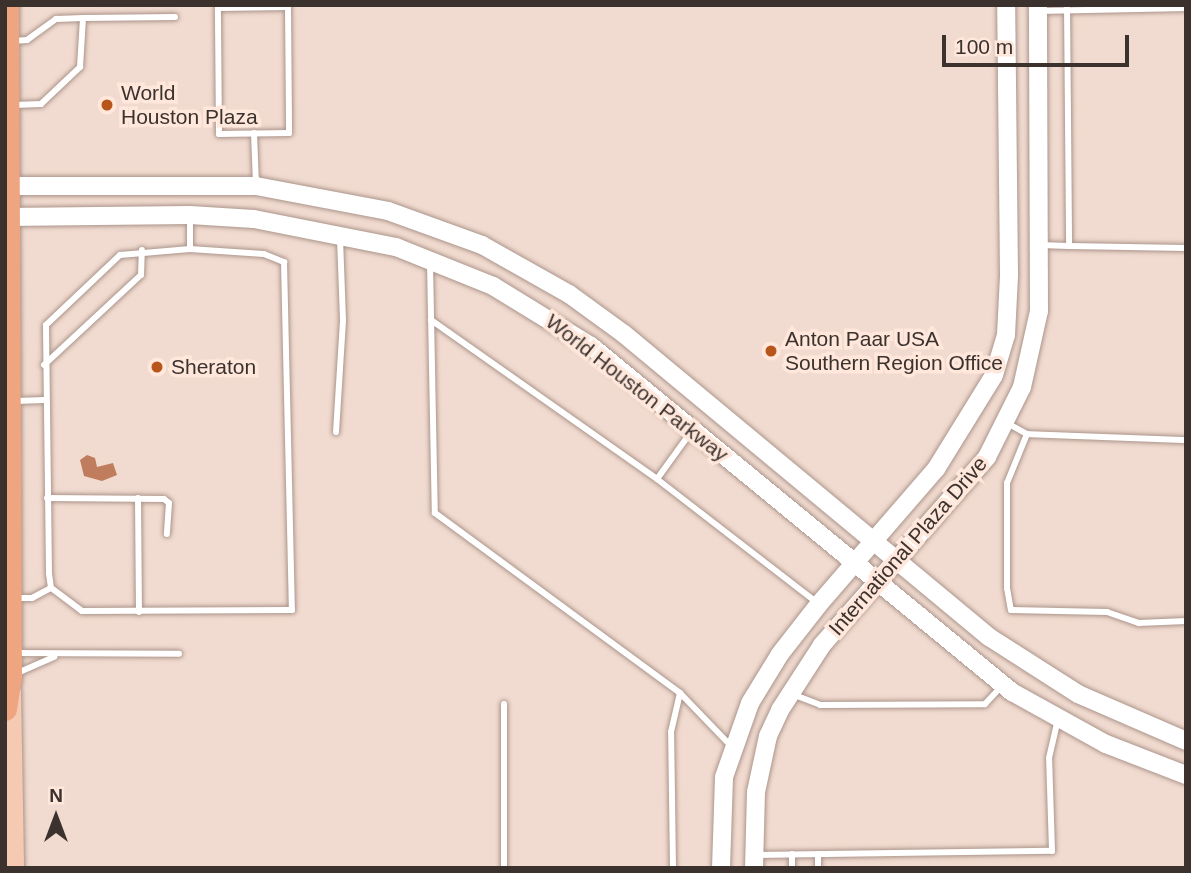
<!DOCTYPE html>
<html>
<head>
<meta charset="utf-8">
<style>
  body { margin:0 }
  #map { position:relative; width:1191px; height:873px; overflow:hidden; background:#f1dacf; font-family:Helvetica,sans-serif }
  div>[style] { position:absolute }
  .water>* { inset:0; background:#bf7d5d }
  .roads { filter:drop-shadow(0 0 2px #ab958b) drop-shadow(0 0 2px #ab958b) }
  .lane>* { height:6px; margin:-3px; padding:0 3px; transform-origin:3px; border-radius:3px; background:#fff }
  .secondary>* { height:18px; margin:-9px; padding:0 9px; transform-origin:9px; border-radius:9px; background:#fff }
  .primary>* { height:21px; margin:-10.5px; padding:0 10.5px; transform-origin:10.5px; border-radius:10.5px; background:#f6c9b3 }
  .highway>* { height:24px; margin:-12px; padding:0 12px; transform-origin:12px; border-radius:12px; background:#f0a581 }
  .dots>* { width:19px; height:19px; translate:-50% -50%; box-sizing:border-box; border:4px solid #ffe7dc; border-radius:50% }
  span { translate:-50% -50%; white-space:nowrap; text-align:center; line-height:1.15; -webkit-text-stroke:7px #ffe7dc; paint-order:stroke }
  .poi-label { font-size:21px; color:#3b322e }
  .left { translate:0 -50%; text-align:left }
  .street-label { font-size:21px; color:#3b322e }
  .frame { position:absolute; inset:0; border:7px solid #3b322e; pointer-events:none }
  .north { position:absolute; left:21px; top:782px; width:70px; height:70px; -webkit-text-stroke:5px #ffe7dc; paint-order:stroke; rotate:0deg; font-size:19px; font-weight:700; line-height:28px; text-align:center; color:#3b322e }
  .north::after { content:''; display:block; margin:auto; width:24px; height:32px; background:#3b322e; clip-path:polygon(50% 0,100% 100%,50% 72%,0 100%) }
  .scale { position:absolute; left:942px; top:35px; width:187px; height:32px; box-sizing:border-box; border:4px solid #3b322e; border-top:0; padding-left:9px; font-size:21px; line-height:24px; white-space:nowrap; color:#3b322e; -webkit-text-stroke:5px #ffe7dc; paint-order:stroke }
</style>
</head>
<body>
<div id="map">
  <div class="water">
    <i style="clip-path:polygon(87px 455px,95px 458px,97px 467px,113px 463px,117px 475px,102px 481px,84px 476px,80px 460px)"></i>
  </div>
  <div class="roads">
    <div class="lane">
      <i style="left:1067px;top:5px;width:241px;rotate:89.5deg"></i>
      <i style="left:1069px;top:246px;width:117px;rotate:1deg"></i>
      <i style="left:288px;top:7px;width:126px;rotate:89.5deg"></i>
      <i style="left:289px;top:133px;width:70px;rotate:179.2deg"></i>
      <i style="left:219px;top:134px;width:126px;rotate:-90.5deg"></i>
      <i style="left:218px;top:8px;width:70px;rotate:-0.8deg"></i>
      <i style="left:1040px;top:11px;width:146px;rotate:-1.2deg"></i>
      <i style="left:12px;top:41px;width:15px;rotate:-4deg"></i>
      <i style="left:27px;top:40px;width:36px;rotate:-36deg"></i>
      <i style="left:56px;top:19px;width:27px;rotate:-2deg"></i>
      <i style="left:13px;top:105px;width:28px;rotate:-2deg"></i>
      <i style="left:41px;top:104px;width:54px;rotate:-43.5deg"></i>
      <i style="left:80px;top:67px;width:49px;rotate:-86.5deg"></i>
      <i style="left:83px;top:18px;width:92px;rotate:-0.6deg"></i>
      <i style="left:254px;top:133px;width:51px;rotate:87.8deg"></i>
      <i style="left:1041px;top:245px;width:28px;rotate:2deg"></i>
      <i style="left:190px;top:249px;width:74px;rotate:3.9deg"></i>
      <i style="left:264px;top:254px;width:22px;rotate:22deg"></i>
      <i style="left:284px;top:262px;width:348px;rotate:88.7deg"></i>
      <i style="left:292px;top:610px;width:210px;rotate:179.7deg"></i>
      <i style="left:82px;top:611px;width:39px;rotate:-143deg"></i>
      <i style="left:51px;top:588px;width:15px;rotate:-98deg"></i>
      <i style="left:49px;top:573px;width:248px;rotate:-90.7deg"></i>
      <i style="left:46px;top:325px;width:102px;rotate:-43.4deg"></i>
      <i style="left:120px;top:255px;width:70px;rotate:-4.9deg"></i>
      <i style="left:190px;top:249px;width:32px;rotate:-90deg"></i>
      <i style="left:430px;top:263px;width:250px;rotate:88.9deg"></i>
      <i style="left:435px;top:513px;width:304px;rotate:36.3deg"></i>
      <i style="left:431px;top:320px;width:276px;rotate:35.1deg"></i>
      <i style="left:657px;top:479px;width:201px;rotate:37.7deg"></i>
      <i style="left:44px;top:365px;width:132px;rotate:-42.9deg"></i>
      <i style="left:141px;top:275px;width:25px;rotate:-88deg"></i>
      <i style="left:15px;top:401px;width:30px;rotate:-2deg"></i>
      <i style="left:1007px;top:423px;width:23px;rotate:29deg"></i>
      <i style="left:1027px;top:434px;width:53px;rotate:112.2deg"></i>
      <i style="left:1007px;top:483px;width:105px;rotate:90deg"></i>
      <i style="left:1007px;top:588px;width:22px;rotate:80deg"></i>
      <i style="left:1011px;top:610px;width:96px;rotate:1.2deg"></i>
      <i style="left:1107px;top:612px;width:34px;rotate:19deg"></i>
      <i style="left:1139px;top:623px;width:47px;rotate:-2.4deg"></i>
      <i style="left:336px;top:432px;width:112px;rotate:-86.4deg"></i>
      <i style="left:343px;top:320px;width:82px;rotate:-92.1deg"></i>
      <i style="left:1027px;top:434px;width:159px;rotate:2.2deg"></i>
      <i style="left:657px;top:479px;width:58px;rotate:-54.1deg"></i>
      <i style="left:47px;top:498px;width:117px;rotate:0.5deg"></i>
      <i style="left:164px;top:499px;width:6px;rotate:39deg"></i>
      <i style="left:169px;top:503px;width:31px;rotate:94deg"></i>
      <i style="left:138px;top:498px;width:114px;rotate:89.5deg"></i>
      <i style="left:15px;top:598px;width:17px"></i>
      <i style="left:32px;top:598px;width:21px;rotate:-28deg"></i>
      <i style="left:15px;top:653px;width:164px;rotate:0.3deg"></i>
      <i style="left:15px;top:674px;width:43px;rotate:-23.6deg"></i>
      <i style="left:792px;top:694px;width:30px;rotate:21deg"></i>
      <i style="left:820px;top:705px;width:165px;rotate:-0.3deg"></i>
      <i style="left:985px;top:704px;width:25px;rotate:-47deg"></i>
      <i style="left:504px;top:704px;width:164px;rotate:90deg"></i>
      <i style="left:818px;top:854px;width:14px;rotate:90deg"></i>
      <i style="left:755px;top:855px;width:297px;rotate:-0.8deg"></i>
      <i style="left:1052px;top:851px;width:93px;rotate:-91.8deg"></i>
      <i style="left:1049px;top:758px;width:39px;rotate:-77deg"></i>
      <i style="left:673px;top:868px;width:136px;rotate:-90.8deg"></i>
      <i style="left:671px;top:732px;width:40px;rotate:-77deg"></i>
      <i style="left:680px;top:693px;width:75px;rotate:46.1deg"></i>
      <i style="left:792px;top:868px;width:14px;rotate:-90deg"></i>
    </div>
    <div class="secondary">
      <i style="left:5px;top:186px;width:251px"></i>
      <i style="left:256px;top:186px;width:134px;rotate:10.7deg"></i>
      <i style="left:388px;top:211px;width:100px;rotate:19.9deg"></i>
      <i style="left:482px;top:245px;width:100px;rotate:29.4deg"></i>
      <i style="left:569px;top:294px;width:68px;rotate:36deg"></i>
      <i style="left:624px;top:334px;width:474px;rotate:39.7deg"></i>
      <i style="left:989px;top:637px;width:106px;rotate:32.6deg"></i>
      <i style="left:1078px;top:694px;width:118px;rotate:23.5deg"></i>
      <i style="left:5px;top:217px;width:185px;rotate:-0.6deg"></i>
      <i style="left:190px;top:215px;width:64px;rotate:3.6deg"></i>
      <i style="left:254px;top:219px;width:145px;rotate:11.2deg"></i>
      <i style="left:396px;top:247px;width:105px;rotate:21.9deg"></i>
      <i style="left:493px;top:286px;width:115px;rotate:31.5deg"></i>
      <i style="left:591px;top:346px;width:545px;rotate:39.42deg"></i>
      <i style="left:1012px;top:692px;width:107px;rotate:29deg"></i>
      <i style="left:1106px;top:744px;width:86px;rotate:21.2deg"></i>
      <i style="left:721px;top:868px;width:91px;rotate:-88.1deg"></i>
      <i style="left:724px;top:777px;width:78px;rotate:-70.6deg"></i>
      <i style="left:750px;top:703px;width:57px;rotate:-58.5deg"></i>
      <i style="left:780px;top:654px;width:63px;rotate:-52deg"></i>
      <i style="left:819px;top:604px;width:179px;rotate:-49.1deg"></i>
      <i style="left:936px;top:469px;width:110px;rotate:-58.3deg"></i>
      <i style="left:994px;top:375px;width:42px;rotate:-73.3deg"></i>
      <i style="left:1006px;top:335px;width:60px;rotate:-87.1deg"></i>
      <i style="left:1009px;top:275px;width:270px;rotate:-90.6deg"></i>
      <i style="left:754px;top:868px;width:76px;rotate:-88.5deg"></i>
      <i style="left:756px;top:792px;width:57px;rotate:-77.9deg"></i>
      <i style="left:768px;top:736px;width:29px;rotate:-65deg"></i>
      <i style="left:780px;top:710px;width:77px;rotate:-57.1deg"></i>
      <i style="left:822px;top:645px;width:250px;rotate:-48.7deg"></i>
      <i style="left:987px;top:457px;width:78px;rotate:-63.4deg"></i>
      <i style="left:1022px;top:387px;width:78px;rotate:-77.4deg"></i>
      <i style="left:1039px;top:311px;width:306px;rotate:-90.2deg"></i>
    </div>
    <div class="primary">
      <i style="left:10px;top:691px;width:177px;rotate:89deg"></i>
    </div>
    <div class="highway">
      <i style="left:5px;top:709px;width:33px;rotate:-81deg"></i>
      <i style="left:10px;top:676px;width:671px;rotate:-90.26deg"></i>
    </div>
  </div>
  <div class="dots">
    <i style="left:107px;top:105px;background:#b7551b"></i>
    <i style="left:771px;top:351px;background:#b7551b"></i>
    <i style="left:157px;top:367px;background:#b7551b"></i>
  </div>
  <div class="poi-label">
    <span class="left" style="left:121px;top:105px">World<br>Houston Plaza</span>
    <span class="left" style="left:785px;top:351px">Anton Paar USA<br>Southern Region Office</span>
    <span class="left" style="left:171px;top:367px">Sheraton</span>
  </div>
  <div class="street-label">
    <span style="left:637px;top:388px;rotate:38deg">World Houston Parkway</span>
    <span style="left:908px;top:546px;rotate:-49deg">International Plaza Drive</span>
  </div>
  <div class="frame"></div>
  <div class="north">N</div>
  <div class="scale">100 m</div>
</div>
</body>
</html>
